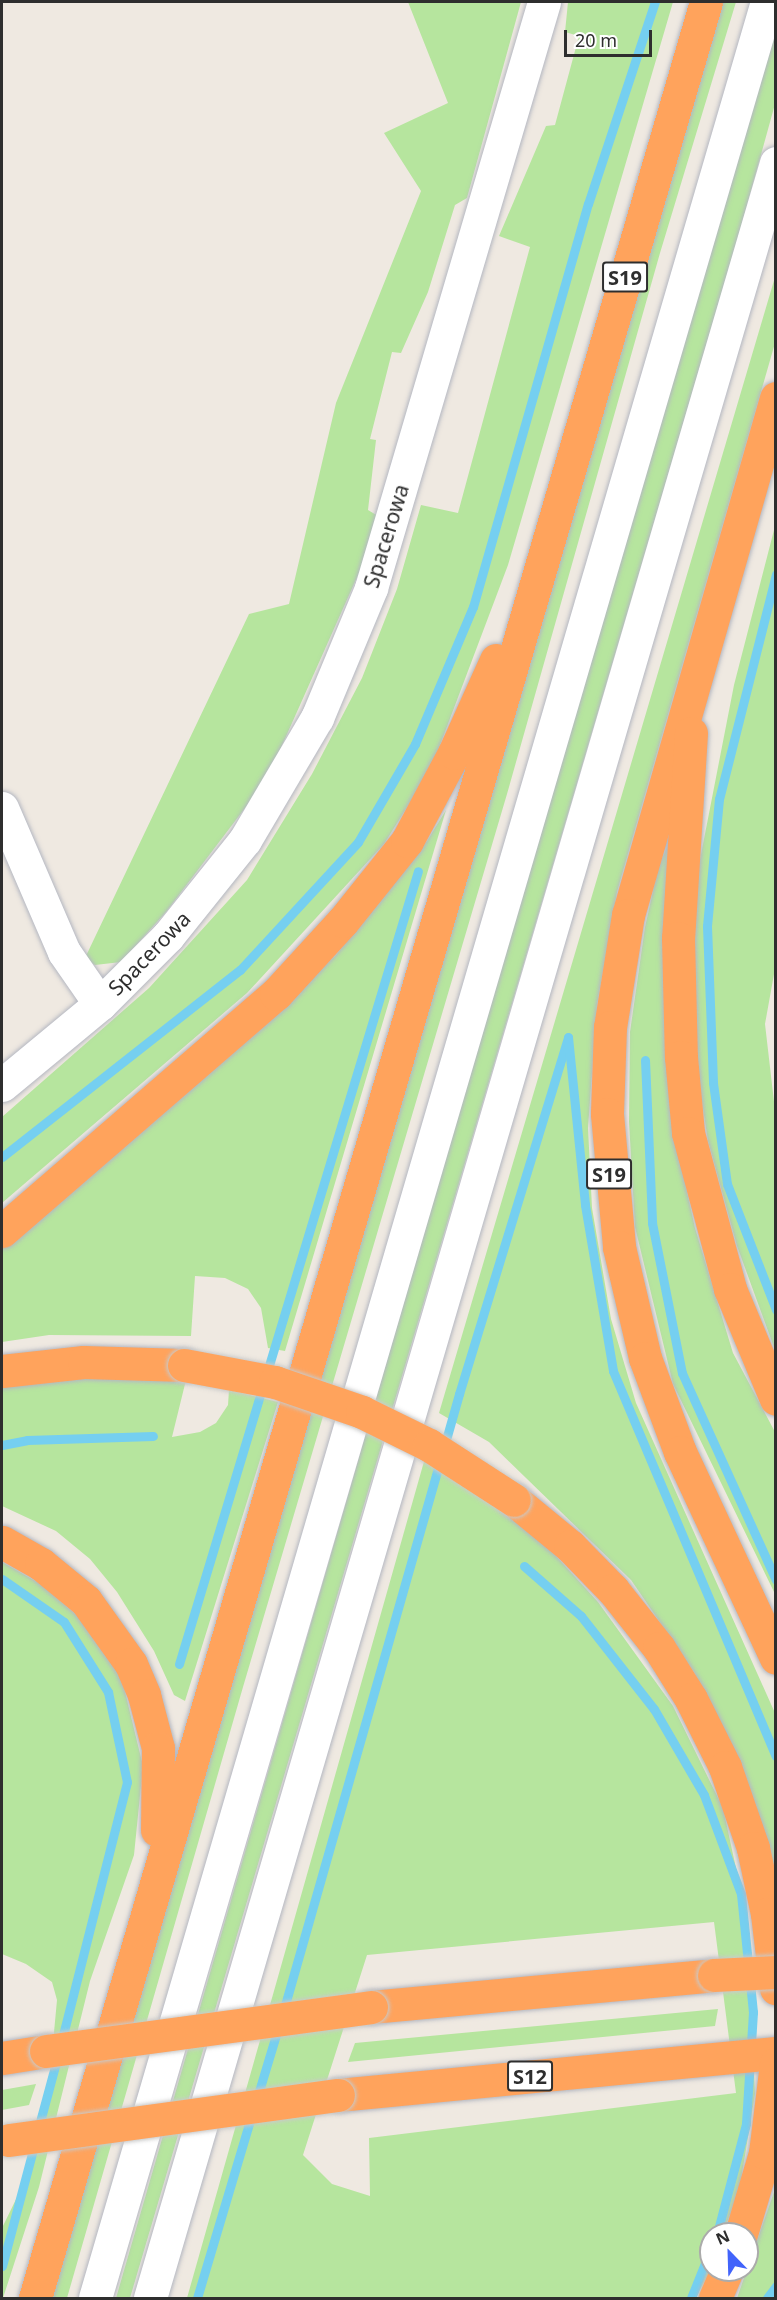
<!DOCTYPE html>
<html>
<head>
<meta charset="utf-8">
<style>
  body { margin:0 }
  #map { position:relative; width:777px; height:2300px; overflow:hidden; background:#efe9e1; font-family:"Noto Sans",sans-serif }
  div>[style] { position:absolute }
  .green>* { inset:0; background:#b6e59e }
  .stream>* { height:9px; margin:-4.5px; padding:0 4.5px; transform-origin:4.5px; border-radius:4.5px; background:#75cff0 }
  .roads { filter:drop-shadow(0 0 2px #b4b7c1) drop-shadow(0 0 2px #b4b7c1) }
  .minor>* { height:33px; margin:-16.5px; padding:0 16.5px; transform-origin:16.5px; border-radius:16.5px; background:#fff }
  .tertiary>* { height:33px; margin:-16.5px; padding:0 16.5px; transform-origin:16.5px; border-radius:16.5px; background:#fff }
  .secondary>* { height:33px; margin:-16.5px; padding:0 16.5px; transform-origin:16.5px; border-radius:16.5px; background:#fff }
  .motorway>* { height:33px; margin:-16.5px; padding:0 16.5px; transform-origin:16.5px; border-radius:16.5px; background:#ffa35c }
  .bridges { filter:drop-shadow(0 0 2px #c9c9c9) drop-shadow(0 0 2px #c9c9c9) }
  .motorway-bridge>* { height:33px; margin:-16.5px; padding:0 16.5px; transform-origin:16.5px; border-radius:16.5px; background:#ffa35c }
  span { translate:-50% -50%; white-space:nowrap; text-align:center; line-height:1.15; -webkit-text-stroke:6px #fff; paint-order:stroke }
  .shield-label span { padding:2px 4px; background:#fff; border:2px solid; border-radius:4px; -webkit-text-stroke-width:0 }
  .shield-label { font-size:20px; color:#2e2e2e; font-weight:700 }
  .street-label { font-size:21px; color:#2e2e2e }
  .frame { position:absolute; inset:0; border:3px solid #2e2e2e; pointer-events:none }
  .north { position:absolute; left:699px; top:2222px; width:60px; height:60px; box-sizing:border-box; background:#fff; border:2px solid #ababab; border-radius:50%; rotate:337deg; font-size:16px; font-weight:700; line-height:24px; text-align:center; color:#2e2e2e }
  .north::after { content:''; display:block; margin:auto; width:21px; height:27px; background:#4264fb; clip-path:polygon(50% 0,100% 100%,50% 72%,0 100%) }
  .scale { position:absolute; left:564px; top:30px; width:88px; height:27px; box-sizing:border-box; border:3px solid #2e2e2e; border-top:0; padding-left:8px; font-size:18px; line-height:21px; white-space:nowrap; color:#2e2e2e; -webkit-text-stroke:4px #fff; paint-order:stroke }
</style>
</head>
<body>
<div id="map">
  <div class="green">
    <i style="clip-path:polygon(408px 2px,521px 2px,467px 198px,455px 205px,428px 292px,401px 353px,392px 352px,370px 439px,376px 440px,368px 510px,383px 519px,267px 779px,166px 912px,121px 962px,95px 965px,85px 958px,249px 614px,289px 604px,336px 403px,421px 191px,384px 133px,448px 103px)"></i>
    <i style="clip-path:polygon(568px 2px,673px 2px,508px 565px,431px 769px,384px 844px,247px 993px,2px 1203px,2px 1117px,149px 988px,247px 880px,312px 774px,362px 678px,397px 589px,421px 505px,458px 513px,530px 247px,499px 236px,546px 126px,555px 125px,579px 36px,565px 32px)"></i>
    <i style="clip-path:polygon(717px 2px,736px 2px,660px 253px,507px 794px,243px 1687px,67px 2298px,48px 2298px)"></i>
    <i style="clip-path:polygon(775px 33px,775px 104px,739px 234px,130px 2298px,116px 2298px,410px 1281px,572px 698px)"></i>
    <i style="clip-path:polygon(775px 277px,775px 343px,617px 892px,597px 1005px,588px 1128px,592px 1208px,611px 1319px,636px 1403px,775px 1713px,775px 1876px,724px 1731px,694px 1672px,631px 1580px,489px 1442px,439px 1413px)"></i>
    <i style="clip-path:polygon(775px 526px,776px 963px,765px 1024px,776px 1119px,775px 1350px,737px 1246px,708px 1141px,692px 1037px,697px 875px,734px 685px)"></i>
    <i style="clip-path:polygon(446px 810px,285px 1351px,268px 1348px,261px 1308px,248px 1289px,225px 1278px,195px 1276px,191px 1336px,49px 1335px,2px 1342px,2px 1247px,274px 1014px,336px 955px,427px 841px)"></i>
    <i style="clip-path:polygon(673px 836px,671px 1119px,695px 1228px,733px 1353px,775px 1432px,775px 1594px,673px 1384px,635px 1227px,629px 1122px,630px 1032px,645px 927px,659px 864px)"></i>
    <i style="clip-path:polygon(76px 1373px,186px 1380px,172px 1437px,200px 1432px,216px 1423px,228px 1405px,229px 1390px,278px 1402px,185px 1701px,174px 1695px,154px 1651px,117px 1592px,90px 1559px,56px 1531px,2px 1506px,2px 1382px)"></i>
    <i style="clip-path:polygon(evenodd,425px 1458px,494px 1504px,555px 1555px,598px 1602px,673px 1706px,723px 1808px,747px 1919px,755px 2094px,740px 2186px,723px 2234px,711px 2234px,711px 2268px,696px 2298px,187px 2298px,425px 1458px,714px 1922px,736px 2093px,369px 2138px,370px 2196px,332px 2184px,303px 2155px,367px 1955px,714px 1922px)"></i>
    <i style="clip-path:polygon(2px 1562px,39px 1583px,87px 1624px,120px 1671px,143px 1766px,134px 1855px,90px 1981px,39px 2187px,3px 2298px,2px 2228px,21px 2189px,49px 2086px,57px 2000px,52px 1982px,26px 1964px,2px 1954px)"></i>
    <i style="clip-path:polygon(718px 2009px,715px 2026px,348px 2062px,355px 2043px)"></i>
    <i style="clip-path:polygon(36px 2084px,29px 2105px,2px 2110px,2px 2090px)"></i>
    <i style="clip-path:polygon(775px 2189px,775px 2298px,737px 2298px,753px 2252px)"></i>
  </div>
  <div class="stream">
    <i style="left:776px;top:574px;width:232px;rotate:104.2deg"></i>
    <i style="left:719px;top:799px;width:128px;rotate:95.4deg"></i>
    <i style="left:707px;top:926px;width:157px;rotate:87.8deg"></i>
    <i style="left:713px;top:1083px;width:102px;rotate:82.1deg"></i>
    <i style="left:727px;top:1184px;width:135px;rotate:68.7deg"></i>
    <i style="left:645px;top:1060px;width:163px;rotate:87.5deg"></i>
    <i style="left:652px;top:1223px;width:153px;rotate:78.7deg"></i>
    <i style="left:682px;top:1373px;width:227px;rotate:65.6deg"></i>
    <i style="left:2px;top:1157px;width:303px;rotate:-38.2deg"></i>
    <i style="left:240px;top:970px;width:174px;rotate:-47.3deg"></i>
    <i style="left:358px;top:842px;width:113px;rotate:-59.8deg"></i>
    <i style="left:415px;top:744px;width:149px;rotate:-67.1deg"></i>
    <i style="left:473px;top:607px;width:419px;rotate:-74.1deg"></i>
    <i style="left:588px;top:204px;width:213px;rotate:-71.7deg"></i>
    <i style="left:2px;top:1445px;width:25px;rotate:-11deg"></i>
    <i style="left:27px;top:1440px;width:126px;rotate:-1.8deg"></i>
    <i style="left:524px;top:1566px;width:76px;rotate:41.3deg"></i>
    <i style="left:581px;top:1616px;width:118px;rotate:51.9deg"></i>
    <i style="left:654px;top:1709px;width:99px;rotate:59.8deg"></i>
    <i style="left:704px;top:1795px;width:106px;rotate:69.5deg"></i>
    <i style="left:741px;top:1894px;width:119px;rotate:84.2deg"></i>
    <i style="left:753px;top:2012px;width:112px;rotate:93.6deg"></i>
    <i style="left:746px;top:2124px;width:114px;rotate:104.8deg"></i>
    <i style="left:2px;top:1579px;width:75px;rotate:34.7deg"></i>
    <i style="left:64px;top:1622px;width:83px;rotate:57.8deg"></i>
    <i style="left:108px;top:1692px;width:92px;rotate:78.1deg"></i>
    <i style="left:127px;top:1782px;width:268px;rotate:104.2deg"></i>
    <i style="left:179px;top:1664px;width:828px;rotate:-73.23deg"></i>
    <i style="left:283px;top:2012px;width:643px;rotate:-74.1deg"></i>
    <i style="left:459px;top:1394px;width:373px;rotate:-73deg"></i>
    <i style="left:568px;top:1037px;width:169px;rotate:84.2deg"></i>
    <i style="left:585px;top:1205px;width:168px;rotate:80.4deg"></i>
    <i style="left:613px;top:1371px;width:418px;rotate:67.1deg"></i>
    <i style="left:256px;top:2101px;width:79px;rotate:-73.2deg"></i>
    <i style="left:38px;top:2129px;width:77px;rotate:-74.9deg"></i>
    <i style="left:2px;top:2266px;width:128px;rotate:-75.1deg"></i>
    <i style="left:197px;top:2298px;width:192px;rotate:-73.4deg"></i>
    <i style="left:691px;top:2298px;width:54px;rotate:-68.2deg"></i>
    <i style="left:767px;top:2298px;width:15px;rotate:-53deg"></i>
  </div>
  <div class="roads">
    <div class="minor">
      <i style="left:2px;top:808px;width:157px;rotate:66.7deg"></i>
      <i style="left:64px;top:952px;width:63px;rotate:55.3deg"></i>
    </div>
    <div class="tertiary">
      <i style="left:2px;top:1085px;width:127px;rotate:-39.6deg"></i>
      <i style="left:100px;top:1004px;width:96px;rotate:-45deg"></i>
      <i style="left:168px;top:936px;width:123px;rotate:-51.3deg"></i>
      <i style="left:245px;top:840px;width:142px;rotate:-59.5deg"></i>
      <i style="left:317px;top:718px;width:141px;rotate:-67.4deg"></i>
      <i style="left:371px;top:588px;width:611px;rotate:-73.55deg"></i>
    </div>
    <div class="secondary">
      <i style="left:95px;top:2298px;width:2392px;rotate:-73.69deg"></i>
      <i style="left:150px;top:2298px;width:2225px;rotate:-73.66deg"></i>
    </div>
    <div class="motorway">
      <i style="left:776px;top:398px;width:538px;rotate:105.97deg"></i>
      <i style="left:628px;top:915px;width:113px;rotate:99.1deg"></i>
      <i style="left:610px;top:1027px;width:87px;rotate:92deg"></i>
      <i style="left:607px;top:1114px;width:134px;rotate:84.8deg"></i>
      <i style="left:619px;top:1247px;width:114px;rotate:76.8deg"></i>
      <i style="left:645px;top:1358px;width:100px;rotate:69.6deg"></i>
      <i style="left:680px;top:1452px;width:227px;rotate:65deg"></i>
      <i style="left:691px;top:733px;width:205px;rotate:93.6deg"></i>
      <i style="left:678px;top:938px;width:119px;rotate:88.6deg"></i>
      <i style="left:681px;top:1057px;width:76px;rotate:84.7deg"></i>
      <i style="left:688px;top:1133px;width:162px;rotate:74.9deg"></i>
      <i style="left:730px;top:1289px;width:119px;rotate:67.3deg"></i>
      <i style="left:2px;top:1231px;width:362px;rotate:-40.9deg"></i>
      <i style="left:276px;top:994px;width:99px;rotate:-47.5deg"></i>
      <i style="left:343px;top:921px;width:102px;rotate:-51.3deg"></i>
      <i style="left:407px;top:841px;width:100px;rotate:-61.9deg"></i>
      <i style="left:454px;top:753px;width:102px;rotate:-65.7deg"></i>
      <i style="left:2px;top:1371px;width:82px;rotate:-6.3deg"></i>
      <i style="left:84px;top:1362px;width:100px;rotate:1.7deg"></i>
      <i style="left:514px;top:1500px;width:72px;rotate:39.4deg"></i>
      <i style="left:570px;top:1546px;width:62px;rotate:45.7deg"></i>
      <i style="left:613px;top:1590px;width:74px;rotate:51.6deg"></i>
      <i style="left:659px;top:1648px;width:60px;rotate:57.9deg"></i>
      <i style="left:691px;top:1699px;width:76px;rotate:63.4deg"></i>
      <i style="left:725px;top:1767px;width:86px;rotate:70.9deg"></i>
      <i style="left:753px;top:1848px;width:67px;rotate:78deg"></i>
      <i style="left:767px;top:1914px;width:75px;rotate:83.1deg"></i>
      <i style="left:2px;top:1542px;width:45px;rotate:29.4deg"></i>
      <i style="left:41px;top:1564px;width:58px;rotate:39.4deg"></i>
      <i style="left:86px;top:1601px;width:77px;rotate:54.5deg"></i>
      <i style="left:131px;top:1664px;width:34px;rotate:67deg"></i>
      <i style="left:144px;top:1695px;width:55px;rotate:75.2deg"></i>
      <i style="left:158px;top:1748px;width:82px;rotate:90.7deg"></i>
      <i style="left:371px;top:2007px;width:344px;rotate:-5.3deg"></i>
      <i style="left:2px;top:2058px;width:45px;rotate:-9deg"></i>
      <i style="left:338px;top:2095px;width:440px;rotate:-5.5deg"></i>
      <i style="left:741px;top:2234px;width:84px;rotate:-73.5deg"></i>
      <i style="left:765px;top:2153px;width:90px;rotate:-83deg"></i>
      <i style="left:35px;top:2298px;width:2392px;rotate:-73.71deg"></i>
      <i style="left:715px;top:2298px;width:30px;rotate:-67deg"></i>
    </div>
  </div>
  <div class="bridges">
    <div class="motorway-bridge">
      <i style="left:184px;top:1365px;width:93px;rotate:10.6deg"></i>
      <i style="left:275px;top:1382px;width:92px;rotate:19deg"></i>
      <i style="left:362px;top:1412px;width:75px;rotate:26.2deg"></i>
      <i style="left:429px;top:1445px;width:101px;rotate:32.9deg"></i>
      <i style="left:714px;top:1975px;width:62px;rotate:-2.8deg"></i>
      <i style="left:46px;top:2051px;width:328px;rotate:-7.7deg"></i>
      <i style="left:9px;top:2140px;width:332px;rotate:-7.8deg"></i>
    </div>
  </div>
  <div class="shield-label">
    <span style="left:625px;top:277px">S19</span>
    <span style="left:609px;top:1174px">S19</span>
    <span style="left:530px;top:2076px">S12</span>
  </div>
  <div class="street-label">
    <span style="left:386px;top:536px;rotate:-73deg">Spacerowa</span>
    <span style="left:149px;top:953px;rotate:-46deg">Spacerowa</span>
  </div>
  <div class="frame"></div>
  <div class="north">N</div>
  <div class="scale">20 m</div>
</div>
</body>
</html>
